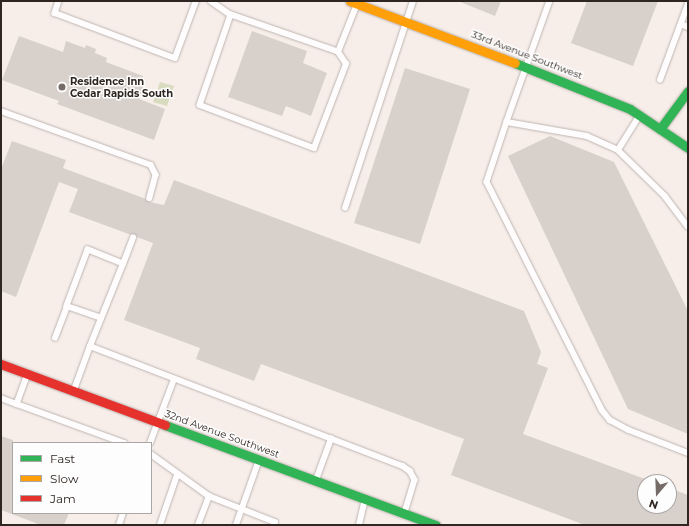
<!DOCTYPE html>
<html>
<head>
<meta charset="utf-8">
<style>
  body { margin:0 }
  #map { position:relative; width:689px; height:526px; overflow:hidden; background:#f7eeea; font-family:Montserrat,sans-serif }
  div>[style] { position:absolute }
  .green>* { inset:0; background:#d8dbbd }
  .building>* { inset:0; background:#d8d0cb }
  .roads { filter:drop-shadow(0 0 1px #bdb5b1) drop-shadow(0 0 1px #bdb5b1) }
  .lane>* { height:5.5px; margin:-2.75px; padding:0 2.75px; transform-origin:2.75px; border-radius:2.75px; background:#fefcfc }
  .fast>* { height:9px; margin:-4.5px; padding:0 4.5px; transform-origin:4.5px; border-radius:4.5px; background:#30b455 }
  .slow>* { height:9px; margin:-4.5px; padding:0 4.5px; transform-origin:4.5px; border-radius:4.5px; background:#ff9f0a }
  .jam>* { height:9px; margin:-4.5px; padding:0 4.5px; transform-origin:4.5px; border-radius:4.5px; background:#e5322d }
  .dots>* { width:11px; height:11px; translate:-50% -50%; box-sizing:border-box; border:2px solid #fdfdfd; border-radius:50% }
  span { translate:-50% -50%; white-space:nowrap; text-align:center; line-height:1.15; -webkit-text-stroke:3px #fdfdfd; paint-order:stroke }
  .street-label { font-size:10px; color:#2f2621 }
  .poi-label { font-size:10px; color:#2f2621; font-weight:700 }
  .left { translate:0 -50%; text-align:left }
  .frame { position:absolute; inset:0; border:2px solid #2f2621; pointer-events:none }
  .legend { position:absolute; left:12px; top:442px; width:140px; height:72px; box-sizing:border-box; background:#fdfdfd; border:1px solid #aba7a5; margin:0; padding:5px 7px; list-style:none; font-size:12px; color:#2f2621 }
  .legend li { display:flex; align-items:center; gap:8px; height:20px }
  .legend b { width:20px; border:1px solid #aba7a5 }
  .north { position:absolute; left:637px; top:474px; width:40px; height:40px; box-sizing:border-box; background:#fdfdfd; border:1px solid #aba7a5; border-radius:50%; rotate:199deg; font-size:11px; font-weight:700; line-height:16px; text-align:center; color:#2f2621 }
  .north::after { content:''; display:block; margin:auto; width:14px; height:18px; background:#756c67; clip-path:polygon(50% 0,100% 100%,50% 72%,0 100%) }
</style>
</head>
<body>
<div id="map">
  <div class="green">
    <i style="clip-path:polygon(160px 82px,174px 86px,167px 106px,153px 102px)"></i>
  </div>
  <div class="building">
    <i style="clip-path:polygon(458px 1px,501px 1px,495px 16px)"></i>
    <i style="clip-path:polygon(587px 1px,658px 1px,633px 66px,571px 43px)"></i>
    <i style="clip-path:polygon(252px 31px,307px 51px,303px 63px,327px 73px,311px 116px,286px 106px,282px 116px,228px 97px)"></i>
    <i style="clip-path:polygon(19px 36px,63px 52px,66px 41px,85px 48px,86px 45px,96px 49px,95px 53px,107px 58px,106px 62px,143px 76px,139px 85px,143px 86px,139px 99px,165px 109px,154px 140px,57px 104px,59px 101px,2px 80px)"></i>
    <i style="clip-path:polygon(405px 68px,470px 89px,420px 244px,354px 223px)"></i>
    <i style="clip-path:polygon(550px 136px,614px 162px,688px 311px,688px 434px,628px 409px,508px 156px)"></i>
    <i style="clip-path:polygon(12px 141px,66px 160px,63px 168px,146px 199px,149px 202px,164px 205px,174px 180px,524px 311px,541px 352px,537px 364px,548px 368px,523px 434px,645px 479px,645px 506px,669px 506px,669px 488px,688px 495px,688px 525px,585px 525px,451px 475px,464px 439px,261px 364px,254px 381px,196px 359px,200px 348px,124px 320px,153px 243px,69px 212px,78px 189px,59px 182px,16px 297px,1px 291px,1px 169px)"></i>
    <i style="clip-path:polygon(1px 436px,13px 440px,13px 513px,69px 513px,64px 525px,41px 525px,1px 510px)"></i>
  </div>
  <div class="roads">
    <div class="lane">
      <i style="left:59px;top:1px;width:13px;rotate:108deg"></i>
      <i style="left:55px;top:13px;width:128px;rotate:20.6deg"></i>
      <i style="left:175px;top:58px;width:61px;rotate:-69.8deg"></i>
      <i style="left:211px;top:1px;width:24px;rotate:35deg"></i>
      <i style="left:231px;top:15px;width:95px;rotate:109deg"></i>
      <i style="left:200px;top:105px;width:122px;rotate:20.7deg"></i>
      <i style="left:314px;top:148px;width:90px;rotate:-69.1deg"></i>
      <i style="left:346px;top:64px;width:14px;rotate:-124deg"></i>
      <i style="left:338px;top:52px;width:113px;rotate:-160.9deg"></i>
      <i style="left:550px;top:1px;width:128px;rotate:109.6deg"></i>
      <i style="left:507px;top:122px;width:81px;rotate:9.9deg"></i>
      <i style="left:587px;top:136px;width:34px;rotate:24deg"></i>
      <i style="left:618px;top:150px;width:66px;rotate:44.4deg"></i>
      <i style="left:665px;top:196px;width:38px;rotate:53deg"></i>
      <i style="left:681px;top:24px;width:8px;rotate:23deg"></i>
      <i style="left:338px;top:52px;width:52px;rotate:-68.4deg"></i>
      <i style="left:660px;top:80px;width:81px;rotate:-69.8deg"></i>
      <i style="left:1px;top:111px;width:159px;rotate:19.8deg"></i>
      <i style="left:151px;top:165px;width:11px;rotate:63deg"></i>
      <i style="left:156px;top:175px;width:24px;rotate:105deg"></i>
      <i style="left:507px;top:122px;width:63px;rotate:108.4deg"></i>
      <i style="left:487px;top:182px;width:255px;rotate:63.2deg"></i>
      <i style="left:602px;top:410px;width:13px;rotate:51deg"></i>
      <i style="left:610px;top:420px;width:21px;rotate:28deg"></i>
      <i style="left:629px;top:430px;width:63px;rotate:21.3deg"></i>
      <i style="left:618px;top:150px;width:40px;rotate:-58deg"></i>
      <i style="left:345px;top:208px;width:218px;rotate:-71.8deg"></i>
      <i style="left:123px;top:264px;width:28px;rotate:-69deg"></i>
      <i style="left:55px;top:338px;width:34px;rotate:-69deg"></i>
      <i style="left:90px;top:346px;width:88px;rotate:-68.1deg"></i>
      <i style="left:123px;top:264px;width:38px;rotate:-158deg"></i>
      <i style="left:88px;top:250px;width:60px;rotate:110.6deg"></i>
      <i style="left:67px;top:306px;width:36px;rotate:19deg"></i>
      <i style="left:28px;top:374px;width:32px;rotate:110deg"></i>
      <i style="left:17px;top:404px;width:114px;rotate:20deg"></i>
      <i style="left:74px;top:390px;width:47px;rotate:-70deg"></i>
      <i style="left:90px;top:346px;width:335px;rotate:21deg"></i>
      <i style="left:403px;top:466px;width:9px;rotate:36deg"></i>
      <i style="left:410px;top:471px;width:10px;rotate:61deg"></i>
      <i style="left:415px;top:480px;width:34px;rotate:107deg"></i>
      <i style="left:1px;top:398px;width:17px;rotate:21deg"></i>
      <i style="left:150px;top:443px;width:68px;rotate:-69.4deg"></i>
      <i style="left:151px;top:454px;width:72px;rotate:35.9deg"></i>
      <i style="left:209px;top:496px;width:71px;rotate:21.5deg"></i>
      <i style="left:275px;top:522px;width:3px;rotate:108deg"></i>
      <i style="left:316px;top:480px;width:44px;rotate:-69.9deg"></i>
      <i style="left:119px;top:525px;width:13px;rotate:-72deg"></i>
      <i style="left:160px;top:525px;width:53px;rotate:-71.2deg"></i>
      <i style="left:198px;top:525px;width:31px;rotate:-69deg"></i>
      <i style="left:236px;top:525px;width:69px;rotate:-70.5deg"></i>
      <i style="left:359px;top:525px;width:26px;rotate:-77deg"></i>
    </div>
    <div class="fast">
      <i style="left:515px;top:63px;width:124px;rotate:21.8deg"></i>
      <i style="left:630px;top:109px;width:70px;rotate:33.9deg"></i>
      <i style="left:660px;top:129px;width:47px;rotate:-53.6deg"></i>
      <i style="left:165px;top:425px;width:289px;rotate:20.3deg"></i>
    </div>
    <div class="slow">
      <i style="left:350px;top:1px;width:176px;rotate:20.6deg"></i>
    </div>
    <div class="jam">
      <i style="left:1px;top:364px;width:175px;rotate:20.4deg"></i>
    </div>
  </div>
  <div class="dots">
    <i style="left:62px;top:87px;background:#756c67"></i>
  </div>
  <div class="street-label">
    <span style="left:527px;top:55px;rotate:21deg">33rd Avenue Southwest</span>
    <span style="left:222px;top:434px;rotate:20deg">32nd Avenue Southwest</span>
  </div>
  <div class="poi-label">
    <span class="left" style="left:70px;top:87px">Residence Inn<br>Cedar Rapids South</span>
  </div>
  <div class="frame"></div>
  <ul class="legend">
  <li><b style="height:5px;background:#30b455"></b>Fast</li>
  <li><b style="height:5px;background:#ff9f0a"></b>Slow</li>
  <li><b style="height:5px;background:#e5322d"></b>Jam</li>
  </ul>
  <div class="north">N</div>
</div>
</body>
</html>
